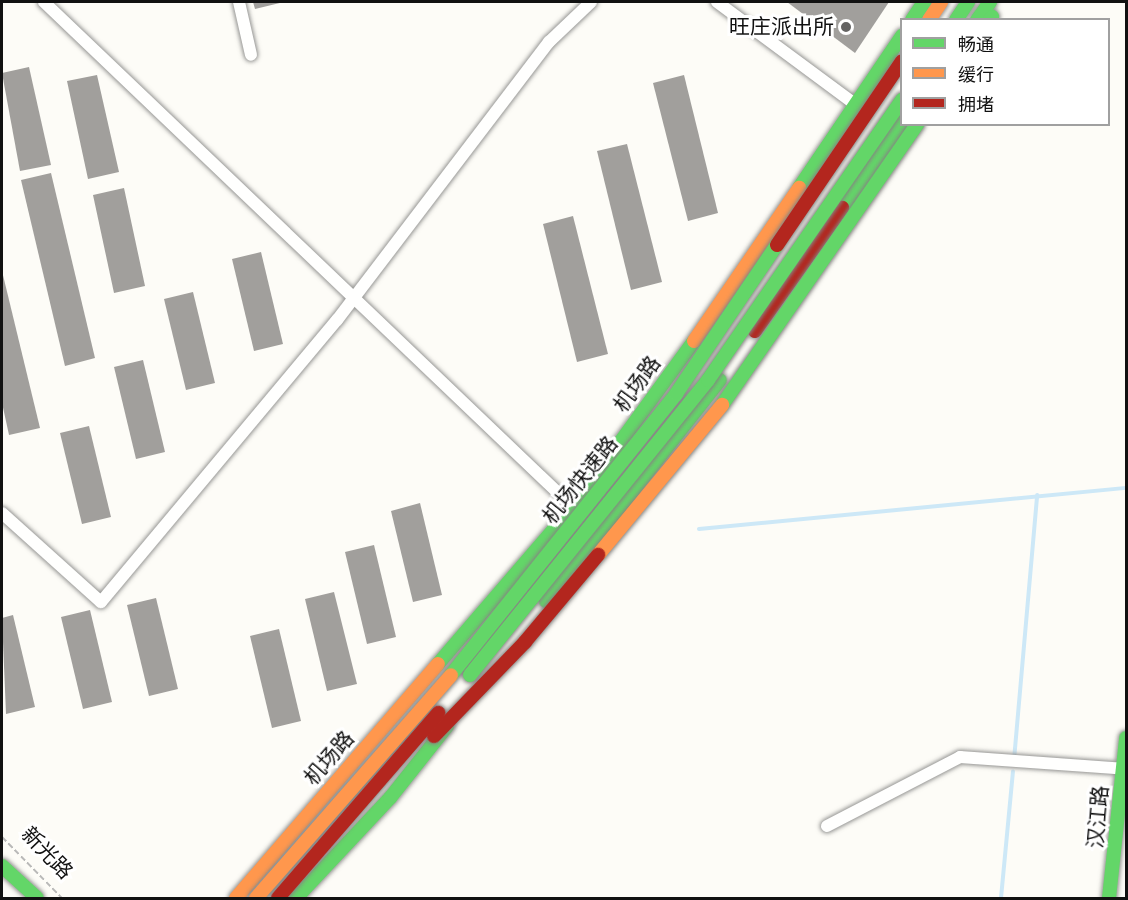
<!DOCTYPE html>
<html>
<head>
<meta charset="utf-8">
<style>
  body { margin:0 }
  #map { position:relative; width:1128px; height:900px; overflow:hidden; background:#fdfcf7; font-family:"Crimson Pro","Noto Sans SC",serif }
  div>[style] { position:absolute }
  .stream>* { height:4px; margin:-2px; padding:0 2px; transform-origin:2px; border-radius:2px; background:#cde8f7 }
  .building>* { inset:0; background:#a19f9c }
  .path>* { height:2px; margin-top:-1px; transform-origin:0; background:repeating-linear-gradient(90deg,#b9b9b8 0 6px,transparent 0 9px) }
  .roads { filter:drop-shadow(0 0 2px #979795) drop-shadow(0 0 2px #979795) }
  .street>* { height:12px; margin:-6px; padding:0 6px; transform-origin:6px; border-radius:6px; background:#fffffe }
  .fast>* { height:14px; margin:-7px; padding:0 7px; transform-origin:7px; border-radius:7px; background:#63d668 }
  .slow>* { height:14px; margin:-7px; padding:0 7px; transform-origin:7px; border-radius:7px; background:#ff974d }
  .jam>* { height:14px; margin:-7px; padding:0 7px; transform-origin:7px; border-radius:7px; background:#b3261e }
  .bridges { filter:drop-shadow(0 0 2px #858482) drop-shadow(0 0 2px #858482) }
  .fast-bridge>* { height:14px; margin:-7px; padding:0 7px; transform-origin:7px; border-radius:7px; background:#63d668 }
  .slow-bridge>* { height:14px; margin:-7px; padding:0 7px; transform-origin:7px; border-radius:7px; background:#ff974d }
  .jam-bridge>* { height:14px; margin:-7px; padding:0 7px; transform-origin:7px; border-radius:7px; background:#b3261e }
  .dots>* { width:16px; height:16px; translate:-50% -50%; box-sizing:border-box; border:3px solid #fff; border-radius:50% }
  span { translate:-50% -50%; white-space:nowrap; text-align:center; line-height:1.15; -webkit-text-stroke:6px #fff; paint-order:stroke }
  .poi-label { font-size:21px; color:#111 }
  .right { translate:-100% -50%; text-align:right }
  .street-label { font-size:21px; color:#111 }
  .frame { position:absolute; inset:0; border:3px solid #111; pointer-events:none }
  .legend { position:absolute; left:900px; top:18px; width:210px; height:108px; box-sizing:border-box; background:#fff; border:2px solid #a0a0a0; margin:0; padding:8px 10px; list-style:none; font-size:18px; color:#111 }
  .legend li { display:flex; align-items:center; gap:12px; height:30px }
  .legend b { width:30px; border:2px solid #a0a0a0 }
</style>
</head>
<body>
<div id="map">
  <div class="stream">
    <i style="left:699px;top:529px;width:429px;rotate:-5.5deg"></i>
    <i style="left:1014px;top:760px;width:266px;rotate:-85deg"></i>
    <i style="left:1001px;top:898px;width:127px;rotate:-84.6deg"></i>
  </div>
  <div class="building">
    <i style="clip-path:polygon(253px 2px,284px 2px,255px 9px)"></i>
    <i style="clip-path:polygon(787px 2px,889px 2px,855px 53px)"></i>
    <i style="clip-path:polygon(29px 67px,51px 165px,20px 171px,2px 73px)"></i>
    <i style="clip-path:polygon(97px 75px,119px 172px,88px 179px,67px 81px)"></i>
    <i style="clip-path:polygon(684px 75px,718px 213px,688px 221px,653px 83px)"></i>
    <i style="clip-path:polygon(627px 144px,662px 282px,631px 290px,597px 151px)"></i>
    <i style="clip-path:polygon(51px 173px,95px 358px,65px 366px,21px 180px)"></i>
    <i style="clip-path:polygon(124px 188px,145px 286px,114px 293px,93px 195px)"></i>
    <i style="clip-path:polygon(573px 216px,608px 354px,577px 362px,543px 224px)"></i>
    <i style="clip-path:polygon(261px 252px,283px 344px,254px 351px,232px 259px)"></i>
    <i style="clip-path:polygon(2px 271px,40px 428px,9px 435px,2px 403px)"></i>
    <i style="clip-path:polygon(193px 292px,215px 383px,186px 390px,164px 299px)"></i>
    <i style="clip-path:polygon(143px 360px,165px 452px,136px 459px,114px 367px)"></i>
    <i style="clip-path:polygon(89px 426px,111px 517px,82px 524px,60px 433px)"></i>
    <i style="clip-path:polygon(420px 503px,442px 595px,413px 602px,391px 511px)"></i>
    <i style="clip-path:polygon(374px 545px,396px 637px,367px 644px,345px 552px)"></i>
    <i style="clip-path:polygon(334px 592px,357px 684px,327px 691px,305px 599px)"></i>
    <i style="clip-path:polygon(156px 598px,178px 689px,149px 696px,127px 605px)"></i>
    <i style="clip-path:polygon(90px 610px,112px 702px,83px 709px,61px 617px)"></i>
    <i style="clip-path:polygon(13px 615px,35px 707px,6px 714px,2px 618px)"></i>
    <i style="clip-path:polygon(279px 629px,301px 721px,272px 728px,250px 636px)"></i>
  </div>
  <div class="path">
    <i style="left:2px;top:837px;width:86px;rotate:45.5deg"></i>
  </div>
  <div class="roads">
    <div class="street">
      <i style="left:44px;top:2px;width:737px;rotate:43.68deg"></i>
      <i style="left:239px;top:2px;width:54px;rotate:77.2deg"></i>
      <i style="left:717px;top:2px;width:172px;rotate:36.5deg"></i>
      <i style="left:2px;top:513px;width:133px;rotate:42deg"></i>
      <i style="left:101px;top:602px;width:368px;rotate:-50.1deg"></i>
      <i style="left:337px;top:320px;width:350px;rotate:-52.7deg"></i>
      <i style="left:549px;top:42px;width:58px;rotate:-43.6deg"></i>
      <i style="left:827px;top:826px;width:150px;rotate:-27.4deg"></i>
      <i style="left:960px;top:757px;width:166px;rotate:4.1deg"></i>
    </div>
    <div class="fast">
      <i style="left:912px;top:20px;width:22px;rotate:-56deg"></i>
      <i style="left:956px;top:20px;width:22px;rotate:-56deg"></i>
      <i style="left:977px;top:20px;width:22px;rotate:-54deg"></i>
      <i style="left:990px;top:20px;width:4px;rotate:-56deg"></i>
      <i style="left:799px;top:188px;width:184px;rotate:-55.9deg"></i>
      <i style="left:842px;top:208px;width:105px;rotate:-55.1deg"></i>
      <i style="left:546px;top:601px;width:281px;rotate:-51.8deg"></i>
      <i style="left:438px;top:664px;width:207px;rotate:-49.3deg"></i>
      <i style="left:573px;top:507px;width:205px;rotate:-53.9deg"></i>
      <i style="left:2px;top:866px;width:47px;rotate:42.4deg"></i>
      <i style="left:296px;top:898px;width:137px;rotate:-46.8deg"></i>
      <i style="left:390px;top:798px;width:92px;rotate:-51.6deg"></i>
      <i style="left:1109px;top:898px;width:161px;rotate:-83.9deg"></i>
    </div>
    <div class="slow">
      <i style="left:929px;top:20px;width:22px;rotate:-56deg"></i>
      <i style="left:694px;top:341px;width:186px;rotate:-55.5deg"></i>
      <i style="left:236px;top:898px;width:309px;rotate:-49.2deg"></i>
    </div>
    <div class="jam">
      <i style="left:755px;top:331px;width:151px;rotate:-54.7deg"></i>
    </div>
  </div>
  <div class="bridges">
    <div class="fast-bridge">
      <i style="left:722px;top:405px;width:342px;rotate:-55.2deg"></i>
      <i style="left:451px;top:675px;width:360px;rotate:-51.3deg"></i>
      <i style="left:676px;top:394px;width:180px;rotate:-55.9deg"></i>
      <i style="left:470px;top:675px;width:379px;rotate:-51.1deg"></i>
      <i style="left:708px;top:380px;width:341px;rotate:-55.3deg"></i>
    </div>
    <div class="slow-bridge">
      <i style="left:598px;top:555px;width:195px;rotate:-50.4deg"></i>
      <i style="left:256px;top:898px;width:296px;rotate:-48.8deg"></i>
    </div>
    <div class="jam-bridge">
      <i style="left:777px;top:245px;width:222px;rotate:-55.8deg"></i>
      <i style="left:434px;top:736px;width:131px;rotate:-45.9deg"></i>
      <i style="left:525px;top:642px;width:114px;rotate:-50deg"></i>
      <i style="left:278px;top:898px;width:245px;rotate:-49.1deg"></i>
    </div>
  </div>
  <div class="dots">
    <i style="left:846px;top:27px;background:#646362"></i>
  </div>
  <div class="poi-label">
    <span class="right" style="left:834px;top:27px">旺庄派出所</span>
  </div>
  <div class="street-label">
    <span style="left:637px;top:384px;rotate:-54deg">机场路</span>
    <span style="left:580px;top:480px;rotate:-51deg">机场快速路</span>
    <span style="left:329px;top:758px;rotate:-49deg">机场路</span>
    <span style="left:1098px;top:817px;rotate:-85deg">汉江路</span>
    <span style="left:47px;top:853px;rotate:46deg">新光路</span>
  </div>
  <div class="frame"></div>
  <ul class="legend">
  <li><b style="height:8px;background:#63d668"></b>畅通</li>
  <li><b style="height:8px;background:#ff974d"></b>缓行</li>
  <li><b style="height:8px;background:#b3261e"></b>拥堵</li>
  </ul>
</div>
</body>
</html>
